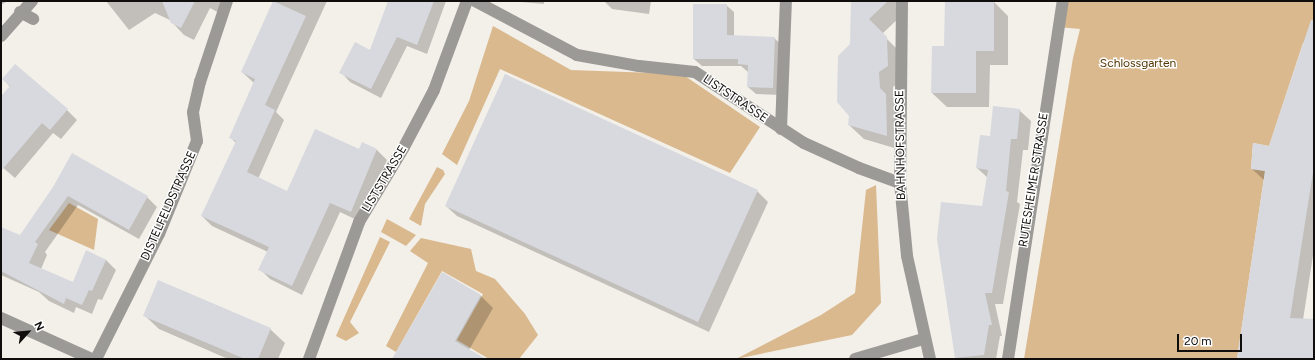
<!DOCTYPE html>
<html>
<head>
<meta charset="utf-8">
<style>
  body { margin:0 }
  #map { position:relative; width:1315px; height:360px; overflow:hidden; background:#f3efe9; font-family:Figtree,sans-serif }
  div>[style] { position:absolute }
  .green>* { inset:0; background:#dab98e }
  .shadow>* { inset:0; background:#0003 }
  .building>* { inset:0; background:#d7d9df }
  .minor>* { height:12px; margin:-6px; padding:0 6px; transform-origin:6px; border-radius:6px; background:#9c9a97 }
  span { translate:-50% -50%; white-space:nowrap; text-align:center; line-height:1.15; -webkit-text-stroke:3px #fff; paint-order:stroke }
  .park-label { font-size:12px; color:#523502 }
  .street-label { font-size:12px; color:#100e0c }
  .frame { position:absolute; inset:0; border:2px solid #100e0c; pointer-events:none }
  .north { position:absolute; left:8px; top:312px; width:40px; height:40px; -webkit-text-stroke:3px #fff; paint-order:stroke; rotate:63deg; font-size:11px; font-weight:700; line-height:16px; text-align:center; color:#100e0c }
  .north::after { content:''; display:block; margin:auto; width:14px; height:18px; background:#100e0c; clip-path:polygon(50% 0,100% 100%,50% 72%,0 100%) }
  .scale { position:absolute; left:1177px; top:334px; width:65px; height:18px; box-sizing:border-box; border:2px solid #100e0c; border-top:0; padding-left:5px; font-size:12px; line-height:14px; white-space:nowrap; color:#100e0c; -webkit-text-stroke:3px #fff; paint-order:stroke }
</style>
</head>
<body>
<div id="map">
  <div class="green">
    <i style="clip-path:polygon(1063px 1px,1314px 1px,1314px 39px,1303px 43px,1269px 146px,1253px 143px,1251px 169px,1265px 171px,1237px 359px,1024px 359px,1073px 58px,1080px 29px,1058px 27px)"></i>
    <i style="clip-path:polygon(493px 26px,571px 70px,682px 74px,760px 127px,730px 173px,500px 69px,457px 165px,442px 154px,469px 101px)"></i>
    <i style="clip-path:polygon(437px 167px,443px 170px,445px 174px,425px 204px,421px 226px,409px 219px)"></i>
    <i style="clip-path:polygon(876px 185px,881px 303px,852px 335px,736px 359px,821px 315px,855px 293px,866px 190px)"></i>
    <i style="clip-path:polygon(69px 203px,98px 219px,94px 250px,49px 230px)"></i>
    <i style="clip-path:polygon(387px 219px,416px 235px,406px 246px,381px 232px)"></i>
    <i style="clip-path:polygon(380px 237px,390px 242px,350px 322px,359px 333px,346px 341px,336px 336px)"></i>
    <i style="clip-path:polygon(421px 238px,471px 249px,476px 271px,495px 279px,525px 314px,538px 335px,519px 359px,489px 359px,457px 340px,483px 294px,442px 271px,396px 352px,386px 346px,428px 263px,410px 251px)"></i>
  </div>
  <div class="shadow">
    <i style="clip-path:polygon(1px 1px,8px 1px,1px 5px)"></i>
    <i style="clip-path:polygon(106px 1px,227px 1px,221px 14px,210px 8px,194px 40px,184px 35px,170px 20px,155px 13px,129px 30px)"></i>
    <i style="clip-path:polygon(274px 1px,327px 1px,276px 112px,284px 120px,258px 179px,287px 192px,359px 150px,377px 150px,387px 160px,361px 222px,340px 212px,302px 295px,270px 279px,260px 269px,268px 252px,212px 226px,202px 216px,236px 143px,230px 137px,254px 83px,242px 72px)"></i>
    <i style="clip-path:polygon(389px 1px,446px 1px,427px 54px,407px 46px,381px 98px,350px 82px,341px 72px,370px 51px)"></i>
    <i style="clip-path:polygon(509px 1px,544px 1px,544px 4px)"></i>
    <i style="clip-path:polygon(604px 1px,651px 1px,649px 14px,612px 9px)"></i>
    <i style="clip-path:polygon(852px 1px,902px 1px,902px 15px,882px 34px,900px 52px,902px 80px,893px 87px,894px 103px,900px 110px,901px 150px,864px 139px,849px 125px)"></i>
    <i style="clip-path:polygon(946px 1px,994px 2px,1008px 16px,1008px 65px,990px 65px,989px 107px,947px 107px,932px 93px,945px 47px)"></i>
    <i style="clip-path:polygon(726px 5px,734px 12px,734px 36px,774px 38px,782px 45px,780px 95px,756px 94px,748px 87px,748px 72px,741px 66px,702px 66px,694px 59px)"></i>
    <i style="clip-path:polygon(1314px 47px,1314px 249px,1303px 320px,1314px 320px,1314px 359px,1238px 359px,1265px 181px,1252px 169px,1270px 147px)"></i>
    <i style="clip-path:polygon(3px 79px,67px 110px,77px 120px,61px 139px,53px 133px,15px 178px,1px 166px,1px 98px,10px 87px)"></i>
    <i style="clip-path:polygon(1019px 110px,1031px 121px,1028px 150px,1023px 150px,1017px 202px,1020px 204px,1003px 304px,995px 304px,1002px 336px,1000px 336px,996px 359px,957px 359px,988px 178px,977px 168px,991px 137px)"></i>
    <i style="clip-path:polygon(54px 188px,147px 197px,157px 207px,139px 239px,78px 205px,45px 252px,47px 255px,41px 269px,74px 284px,87px 252px,106px 260px,116px 270px,102px 300px,98px 299px,92px 314px,76px 307px,74px 313px,49px 301px,39px 292px,1px 275px,1px 228px,20px 237px)"></i>
    <i style="clip-path:polygon(757px 191px,768px 202px,709px 332px,457px 216px,446px 206px)"></i>
    <i style="clip-path:polygon(443px 273px,481px 296px,493px 308px,469px 350px,484px 359px,393px 359px)"></i>
    <i style="clip-path:polygon(144px 315px,270px 329px,285px 343px,278px 359px,228px 359px,159px 329px)"></i>
  </div>
  <div class="building">
    <i style="clip-path:polygon(162px 1px,195px 1px,181px 28px,171px 23px)"></i>
    <i style="clip-path:polygon(273px 1px,306px 16px,265px 105px,275px 110px,247px 172px,287px 191px,315px 129px,359px 149px,362px 142px,377px 149px,351px 212px,330px 203px,292px 286px,258px 270px,269px 247px,201px 216px,236px 141px,229px 138px,255px 79px,241px 72px)"></i>
    <i style="clip-path:polygon(388px 1px,434px 1px,417px 45px,397px 37px,371px 89px,339px 73px,355px 42px,370px 50px)"></i>
    <i style="clip-path:polygon(851px 1px,888px 1px,869px 19px,887px 37px,888px 66px,879px 72px,880px 88px,886px 94px,887px 136px,848px 125px,849px 116px,837px 102px,838px 56px,850px 44px)"></i>
    <i style="clip-path:polygon(945px 1px,994px 1px,994px 51px,976px 51px,976px 93px,931px 93px,932px 46px,944px 46px)"></i>
    <i style="clip-path:polygon(693px 4px,727px 4px,727px 35px,775px 37px,773px 88px,747px 87px,748px 65px,738px 64px,738px 59px,693px 59px)"></i>
    <i style="clip-path:polygon(1311px 20px,1314px 20px,1314px 166px,1290px 318px,1314px 319px,1314px 359px,1237px 359px,1265px 171px,1251px 169px,1253px 143px,1269px 146px)"></i>
    <i style="clip-path:polygon(15px 64px,68px 109px,50px 130px,42px 123px,1px 171px,1px 96px,10px 86px,2px 79px)"></i>
    <i style="clip-path:polygon(505px 74px,758px 190px,698px 322px,445px 206px)"></i>
    <i style="clip-path:polygon(993px 106px,1020px 109px,1017px 139px,1011px 139px,1006px 191px,1009px 192px,992px 293px,985px 293px,992px 325px,989px 325px,984px 355px,955px 358px,937px 239px,941px 202px,982px 206px,988px 170px,976px 168px,980px 135px,990px 136px)"></i>
    <i style="clip-path:polygon(72px 153px,148px 196px,129px 230px,68px 196px,35px 242px,38px 244px,29px 263px,73px 282px,86px 250px,106px 260px,92px 291px,89px 290px,82px 305px,66px 298px,64px 304px,1px 271px,1px 227px,20px 235px,53px 187px)"></i>
    <i style="clip-path:polygon(442px 272px,481px 295px,455px 341px,486px 359px,392px 359px)"></i>
    <i style="clip-path:polygon(158px 280px,271px 328px,258px 359px,245px 359px,143px 316px)"></i>
  </div>
  <div class="minor">
    <i style="left:475px;top:1px;width:115px;rotate:27.9deg"></i>
    <i style="left:577px;top:55px;width:63px;rotate:10.1deg"></i>
    <i style="left:639px;top:66px;width:56px;rotate:6.1deg"></i>
    <i style="left:695px;top:72px;width:130px;rotate:33.1deg"></i>
    <i style="left:804px;top:143px;width:60px;rotate:24.4deg"></i>
    <i style="left:859px;top:168px;width:44px;rotate:20.1deg"></i>
    <i style="left:902px;top:1px;width:182px;rotate:90.6deg"></i>
    <i style="left:900px;top:183px;width:73px;rotate:84.5deg"></i>
    <i style="left:907px;top:256px;width:106px;rotate:77.4deg"></i>
    <i style="left:20px;top:12px;width:15px;rotate:28deg"></i>
    <i style="left:1px;top:36px;width:47px;rotate:-48.5deg"></i>
    <i style="left:781px;top:129px;width:128px;rotate:-87.8deg"></i>
    <i style="left:1px;top:318px;width:100px;rotate:24.3deg"></i>
    <i style="left:96px;top:359px;width:140px;rotate:-63.3deg"></i>
    <i style="left:159px;top:234px;width:100px;rotate:-67.8deg"></i>
    <i style="left:197px;top:141px;width:29px;rotate:-98deg"></i>
    <i style="left:193px;top:112px;width:31px;rotate:-77deg"></i>
    <i style="left:200px;top:82px;width:85px;rotate:-71.6deg"></i>
    <i style="left:309px;top:359px;width:146px;rotate:-69.9deg"></i>
    <i style="left:359px;top:222px;width:87px;rotate:-59deg"></i>
    <i style="left:404px;top:147px;width:64px;rotate:-62.2deg"></i>
    <i style="left:434px;top:90px;width:95px;rotate:-69.7deg"></i>
    <i style="left:855px;top:359px;width:71px;rotate:-16.4deg"></i>
    <i style="left:1008px;top:359px;width:362px;rotate:-81.3deg"></i>
  </div>
  <div class="park-label">
    <span style="left:1138px;top:64px">Schlossgarten</span>
  </div>
  <div class="street-label">
    <span style="left:735px;top:99px;rotate:34deg">LISTSTRASSE</span>
    <span style="left:901px;top:145px;rotate:-91deg">BAHNHOFSTRASSE</span>
    <span style="left:385px;top:179px;rotate:-59deg">LISTSTRASSE</span>
    <span style="left:1034px;top:180px;rotate:-81deg">RUTESHEIMER STRASSE</span>
    <span style="left:169px;top:206px;rotate:-66deg">DISTELFELDSTRASSE</span>
  </div>
  <div class="frame"></div>
  <div class="north">N</div>
  <div class="scale">20 m</div>
</div>
</body>
</html>
